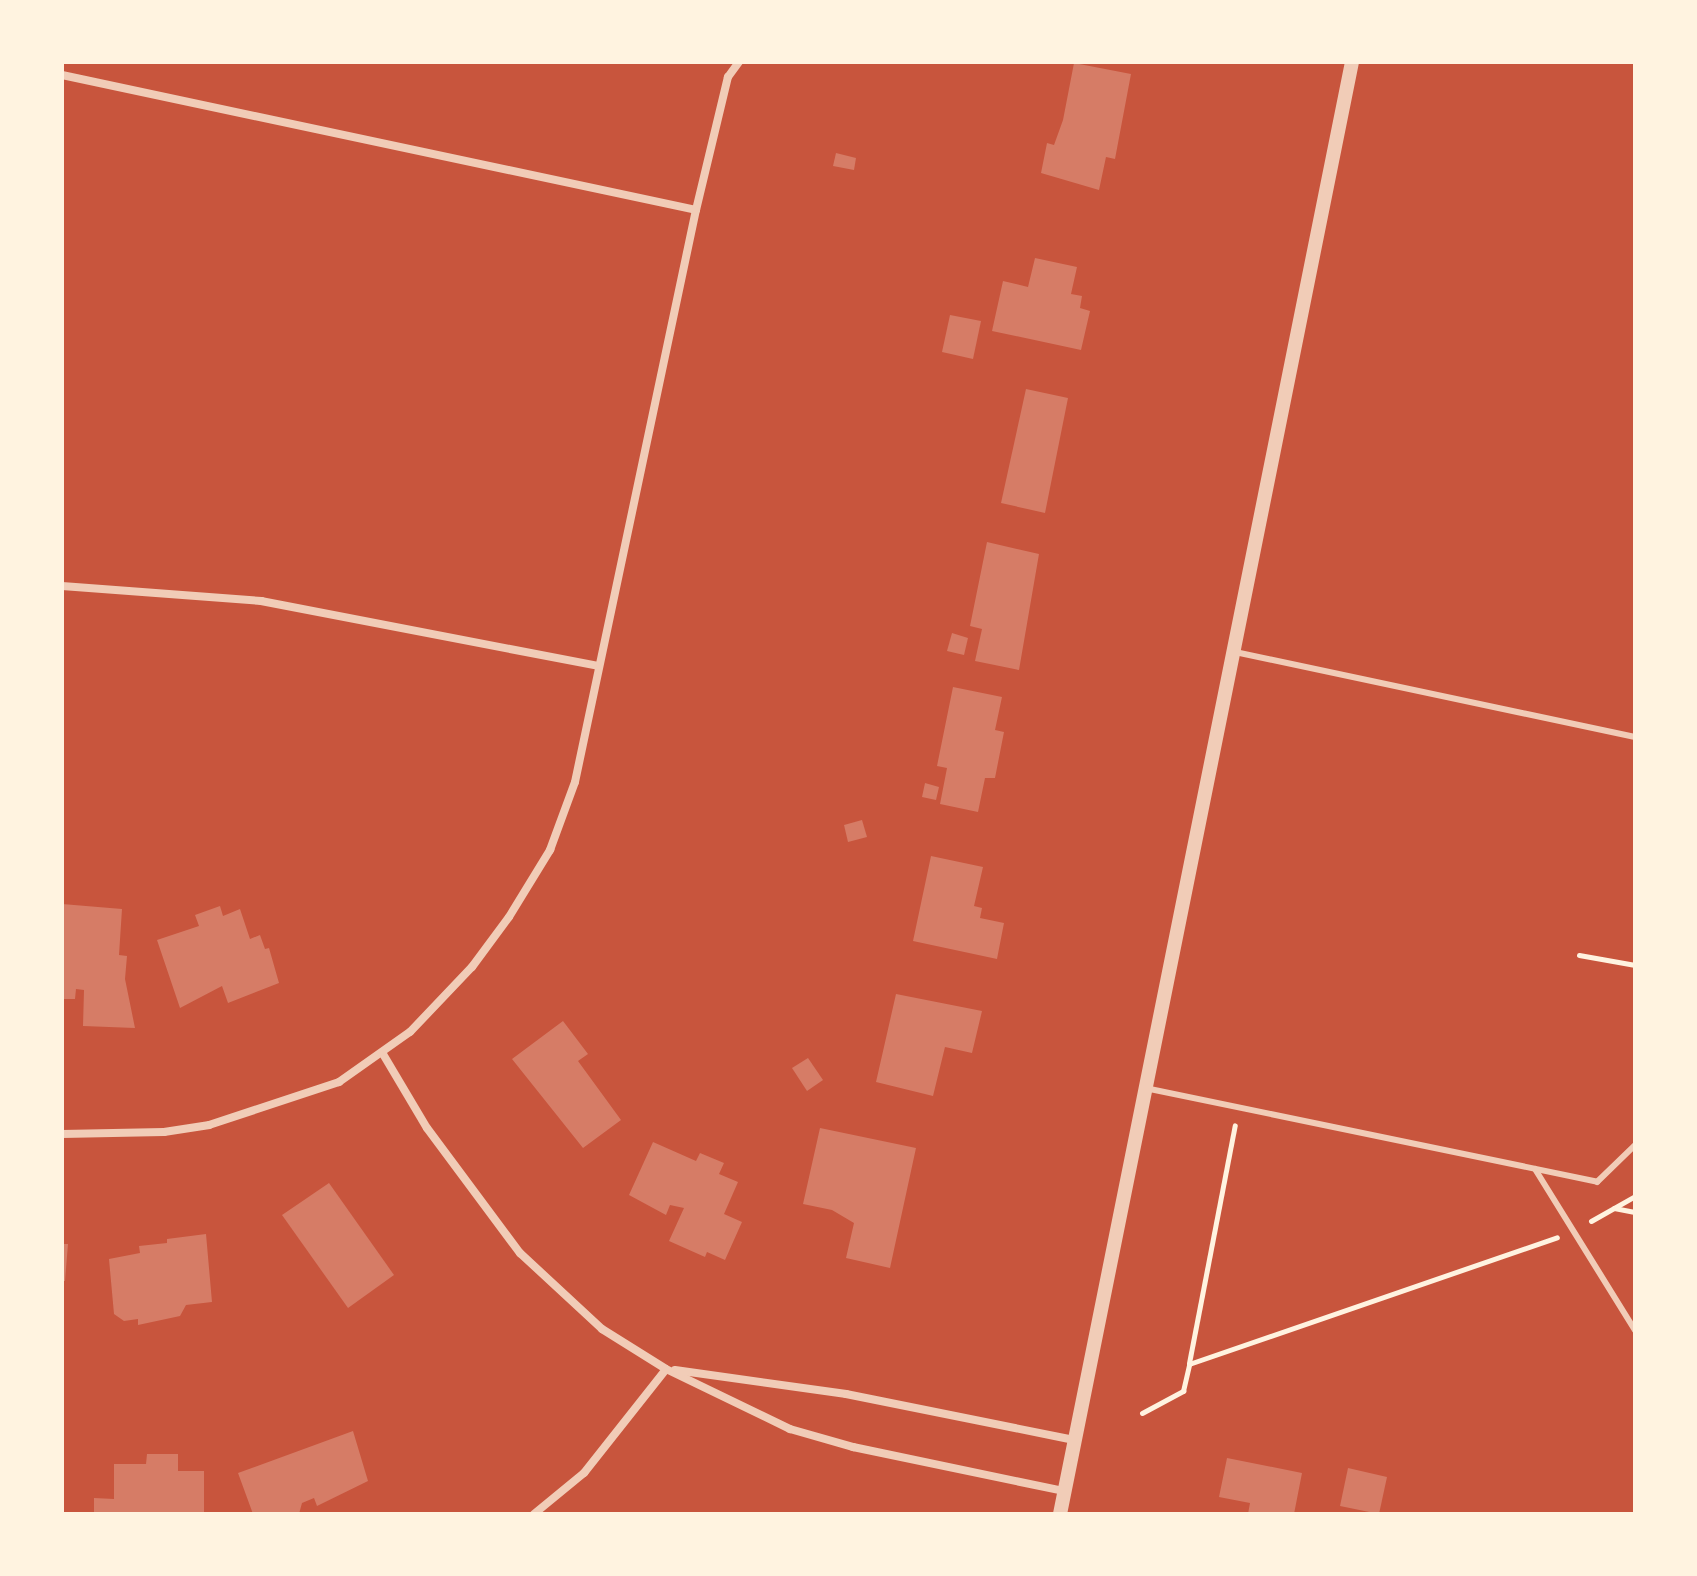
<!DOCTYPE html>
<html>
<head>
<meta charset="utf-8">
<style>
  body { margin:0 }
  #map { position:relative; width:1697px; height:1576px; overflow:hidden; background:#c8553d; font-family:"Source Serif 4",serif }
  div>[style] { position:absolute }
  .building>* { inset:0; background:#d67c66 }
  .path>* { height:5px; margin:-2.5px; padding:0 2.5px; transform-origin:2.5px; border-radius:2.5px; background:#fff3e0 }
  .service>* { height:6px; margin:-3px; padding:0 3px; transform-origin:3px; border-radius:3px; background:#f1ccb7 }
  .minor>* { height:8px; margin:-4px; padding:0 4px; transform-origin:4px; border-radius:4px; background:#f1ccb7 }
  .tertiary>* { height:14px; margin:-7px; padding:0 7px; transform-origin:7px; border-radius:7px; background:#f1ccb7 }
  span { translate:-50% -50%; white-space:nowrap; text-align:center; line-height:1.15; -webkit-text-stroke:7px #fff3e0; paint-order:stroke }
  .frame { position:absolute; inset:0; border:64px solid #fff3e0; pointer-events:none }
</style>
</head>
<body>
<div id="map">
  <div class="building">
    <i style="clip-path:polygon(1074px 63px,1131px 74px,1115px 159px,1106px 157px,1099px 190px,1041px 173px,1047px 143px,1054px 145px,1063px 120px)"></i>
    <i style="clip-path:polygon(836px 153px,856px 158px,854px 170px,833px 166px)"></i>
    <i style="clip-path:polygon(1035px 258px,1077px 267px,1071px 294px,1082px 296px,1080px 308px,1090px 311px,1081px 350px,992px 331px,1003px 281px,1028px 287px)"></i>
    <i style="clip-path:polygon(950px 315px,981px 321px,973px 359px,942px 352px)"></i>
    <i style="clip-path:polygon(1026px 389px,1068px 398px,1045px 513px,1001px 503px)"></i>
    <i style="clip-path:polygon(987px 542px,1039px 554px,1019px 670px,975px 661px,982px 629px,970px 626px)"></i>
    <i style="clip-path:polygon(952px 633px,968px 638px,964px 655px,947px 651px)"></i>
    <i style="clip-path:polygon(953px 687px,1002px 697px,995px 730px,1004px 732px,995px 778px,985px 778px,978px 812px,940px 804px,947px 768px,937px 766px)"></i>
    <i style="clip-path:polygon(925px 783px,939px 787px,936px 800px,922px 797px)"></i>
    <i style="clip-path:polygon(862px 820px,867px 837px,848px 842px,844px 825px)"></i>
    <i style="clip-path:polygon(931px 856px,983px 867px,974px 906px,982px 908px,980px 918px,1004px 923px,997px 959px,913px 941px)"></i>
    <i style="clip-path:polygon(62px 904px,122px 909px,119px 955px,127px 956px,125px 979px,135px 1028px,83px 1026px,84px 990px,76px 989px,75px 999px,62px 999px)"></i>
    <i style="clip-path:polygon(220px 906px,223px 916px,240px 909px,250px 939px,260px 935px,265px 949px,269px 948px,279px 983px,228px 1003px,222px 986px,180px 1008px,157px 940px,199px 926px,195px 915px)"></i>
    <i style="clip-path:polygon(896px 994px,982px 1011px,972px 1053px,945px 1047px,933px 1096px,876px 1082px)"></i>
    <i style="clip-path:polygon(563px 1021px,588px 1054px,578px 1061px,621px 1120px,583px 1148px,512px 1059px)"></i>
    <i style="clip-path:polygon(808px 1058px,823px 1080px,807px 1091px,792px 1068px)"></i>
    <i style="clip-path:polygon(820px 1128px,916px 1148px,890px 1268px,846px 1258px,854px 1223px,832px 1210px,803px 1204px)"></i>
    <i style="clip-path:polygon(653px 1142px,696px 1161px,700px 1153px,724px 1163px,719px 1174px,738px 1182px,724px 1214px,742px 1222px,725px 1260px,707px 1252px,705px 1257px,669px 1241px,684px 1208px,670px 1205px,666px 1215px,629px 1195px)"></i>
    <i style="clip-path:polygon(329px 1183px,394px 1275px,348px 1308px,282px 1215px)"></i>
    <i style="clip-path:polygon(206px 1234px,212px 1302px,186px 1305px,180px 1316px,138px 1325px,138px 1319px,124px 1321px,114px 1314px,109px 1259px,140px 1253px,139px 1246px,167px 1243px,167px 1239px)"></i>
    <i style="clip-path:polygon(62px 1244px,68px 1244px,65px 1281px,62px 1281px)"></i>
    <i style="clip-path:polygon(353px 1431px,368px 1481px,317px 1506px,314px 1498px,302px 1503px,299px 1514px,253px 1514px,238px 1473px)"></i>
    <i style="clip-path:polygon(147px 1454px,178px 1454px,178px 1471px,204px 1471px,204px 1514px,94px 1514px,94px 1498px,114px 1499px,114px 1464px,146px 1464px)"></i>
    <i style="clip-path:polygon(1227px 1458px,1302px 1473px,1294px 1514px,1248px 1514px,1250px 1503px,1219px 1497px)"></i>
    <i style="clip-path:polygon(1348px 1468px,1387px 1477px,1379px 1514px,1340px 1506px)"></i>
  </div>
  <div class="path">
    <i style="left:1579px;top:955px;width:57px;rotate:10.1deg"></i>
    <i style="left:1614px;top:1208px;width:21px;rotate:11deg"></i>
    <i style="left:1591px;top:1221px;width:51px;rotate:-29.6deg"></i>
    <i style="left:1189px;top:1363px;width:242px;rotate:-79.1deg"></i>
    <i style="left:1142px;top:1413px;width:47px;rotate:-28.2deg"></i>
    <i style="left:1183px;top:1391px;width:28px;rotate:-77deg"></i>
    <i style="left:1189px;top:1364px;width:389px;rotate:-19deg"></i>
  </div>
  <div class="service">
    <i style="left:1235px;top:652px;width:409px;rotate:12deg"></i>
    <i style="left:1145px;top:1088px;width:462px;rotate:11.7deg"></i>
    <i style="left:1597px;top:1182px;width:53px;rotate:-44.2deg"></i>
    <i style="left:1535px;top:1169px;width:190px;rotate:58.2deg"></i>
  </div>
  <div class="minor">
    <i style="left:62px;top:75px;width:648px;rotate:12.02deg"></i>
    <i style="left:62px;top:586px;width:200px;rotate:4.3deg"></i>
    <i style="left:261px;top:601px;width:342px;rotate:10.9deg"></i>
    <i style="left:383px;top:1054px;width:86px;rotate:59.3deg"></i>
    <i style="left:427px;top:1128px;width:156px;rotate:53.4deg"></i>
    <i style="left:520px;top:1253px;width:112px;rotate:42.8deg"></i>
    <i style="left:602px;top:1329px;width:75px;rotate:32deg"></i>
    <i style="left:666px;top:1369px;width:138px;rotate:25.8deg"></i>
    <i style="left:790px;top:1429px;width:66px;rotate:15.9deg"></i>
    <i style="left:853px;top:1447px;width:216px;rotate:11.8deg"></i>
    <i style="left:62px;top:1134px;width:102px;rotate:-1.1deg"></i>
    <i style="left:164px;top:1132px;width:46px;rotate:-8.8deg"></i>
    <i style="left:209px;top:1125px;width:137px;rotate:-18.3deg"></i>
    <i style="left:339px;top:1082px;width:87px;rotate:-35.2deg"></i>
    <i style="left:410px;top:1032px;width:90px;rotate:-46.4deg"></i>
    <i style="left:472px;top:967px;width:62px;rotate:-53.5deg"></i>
    <i style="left:509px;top:917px;width:79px;rotate:-58.5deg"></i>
    <i style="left:550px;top:850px;width:72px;rotate:-69.8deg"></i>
    <i style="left:575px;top:782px;width:585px;rotate:-78.06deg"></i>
    <i style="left:696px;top:210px;width:137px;rotate:-76.5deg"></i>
    <i style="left:728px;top:77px;width:19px;rotate:-54deg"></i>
    <i style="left:675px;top:1370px;width:173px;rotate:8deg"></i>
    <i style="left:846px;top:1394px;width:234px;rotate:11.4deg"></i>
    <i style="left:534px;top:1514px;width:65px;rotate:-39.4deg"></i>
    <i style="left:584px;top:1473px;width:132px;rotate:-51.7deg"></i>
  </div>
  <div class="tertiary">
    <i style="left:1060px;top:1514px;width:1481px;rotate:-78.63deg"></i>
  </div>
  <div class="frame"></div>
</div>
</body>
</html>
